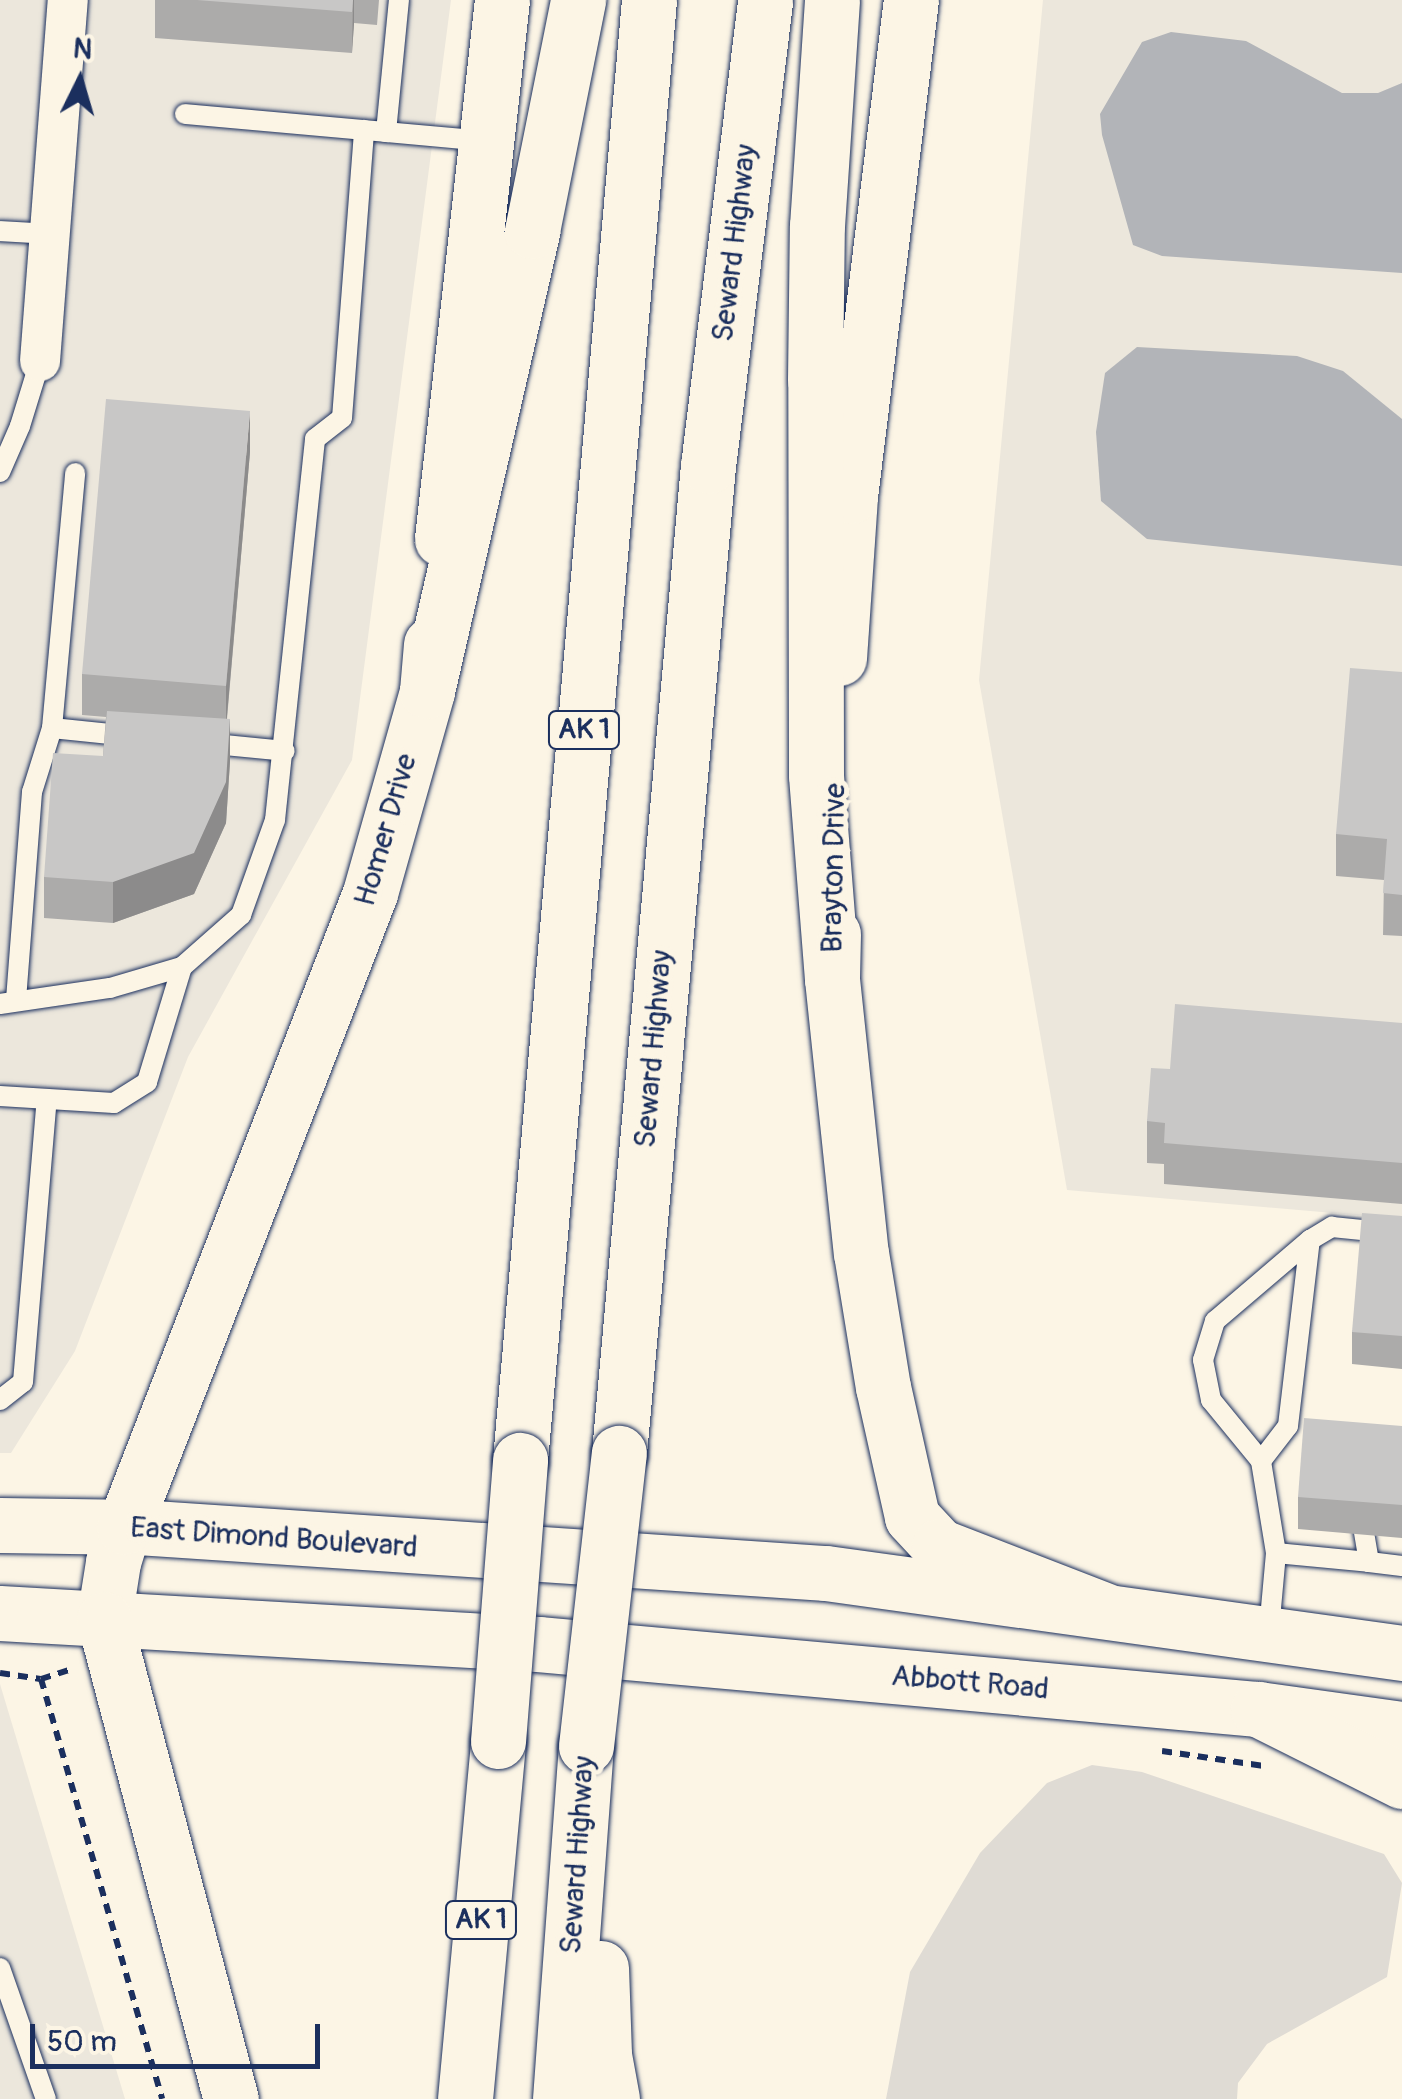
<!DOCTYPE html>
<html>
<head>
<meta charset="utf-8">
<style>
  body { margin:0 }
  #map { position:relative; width:1402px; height:2099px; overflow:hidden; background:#fcf5e5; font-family:Pangolin,sans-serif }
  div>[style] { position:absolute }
  .built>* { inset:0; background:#ece7dc }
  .green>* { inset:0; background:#dfdbd4 }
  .water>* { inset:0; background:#b2b4b8 }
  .path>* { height:6px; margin-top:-3px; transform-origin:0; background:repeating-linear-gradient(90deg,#1b2f5e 0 10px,transparent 0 18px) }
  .roads { filter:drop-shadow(0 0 2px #1b2f5e) drop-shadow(0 0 2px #1b2f5e) }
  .lane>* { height:20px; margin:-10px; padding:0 10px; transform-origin:10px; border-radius:10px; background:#fcf5e5 }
  .street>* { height:40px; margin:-20px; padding:0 20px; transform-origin:20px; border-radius:20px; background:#fcf5e5 }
  .secondary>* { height:55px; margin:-27.5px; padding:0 27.5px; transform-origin:27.5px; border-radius:27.5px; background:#fcf5e5 }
  .highway>* { height:55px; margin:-27.5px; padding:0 27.5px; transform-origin:27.5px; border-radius:27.5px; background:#fcf5e5 }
  .bridges { filter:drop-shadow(0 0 2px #1b2f5e) drop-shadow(0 0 2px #1b2f5e) }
  .highway-bridge>* { height:55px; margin:-27.5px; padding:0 27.5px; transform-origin:27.5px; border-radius:27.5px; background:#fcf5e5 }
  .wall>* { inset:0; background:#acabaa }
  .shaded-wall>* { inset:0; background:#8c8b8b }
  .building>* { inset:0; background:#c8c7c6 }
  span { translate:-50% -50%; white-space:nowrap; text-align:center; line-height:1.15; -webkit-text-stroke:10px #fcf5e5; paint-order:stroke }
  .shield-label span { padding:2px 8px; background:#fcf5e5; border:2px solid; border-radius:8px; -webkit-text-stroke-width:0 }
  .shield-label { font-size:28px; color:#1b2f5e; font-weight:700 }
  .street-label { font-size:30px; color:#1b2f5e }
  .north { position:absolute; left:30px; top:30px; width:100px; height:100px; -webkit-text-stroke:8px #fcf5e5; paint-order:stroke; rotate:5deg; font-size:28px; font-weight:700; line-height:40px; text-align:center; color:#1b2f5e }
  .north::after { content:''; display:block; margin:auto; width:35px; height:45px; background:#1b2f5e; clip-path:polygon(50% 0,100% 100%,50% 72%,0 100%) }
  .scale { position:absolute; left:30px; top:2024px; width:290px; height:45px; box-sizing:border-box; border:5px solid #1b2f5e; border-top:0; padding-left:12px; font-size:30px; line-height:35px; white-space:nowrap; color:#1b2f5e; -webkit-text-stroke:8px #fcf5e5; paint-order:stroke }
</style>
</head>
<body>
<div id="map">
  <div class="built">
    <i style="clip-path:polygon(0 0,451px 0,352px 760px,188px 1057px,75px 1351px,11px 1453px,0 1453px)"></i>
    <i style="clip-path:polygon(1043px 0,1402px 0,1402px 1219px,1067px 1190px,979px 680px)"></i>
    <i style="clip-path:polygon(0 1684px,125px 2099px,0 2099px)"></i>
  </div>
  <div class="green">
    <i style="clip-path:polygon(1092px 1765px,1142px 1772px,1384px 1854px,1402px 1883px,1387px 1977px,1267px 2044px,1238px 2083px,1237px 2099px,886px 2099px,910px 1972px,980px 1853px,1047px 1783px)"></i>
  </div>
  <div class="water">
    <i style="clip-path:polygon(1171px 32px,1246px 41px,1342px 93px,1378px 93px,1402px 83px,1402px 273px,1162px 256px,1133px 245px,1102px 135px,1100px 114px,1142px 42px)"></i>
    <i style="clip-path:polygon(1137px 347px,1297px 356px,1343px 371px,1402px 419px,1402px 566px,1147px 539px,1101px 501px,1096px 432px,1105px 373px)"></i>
  </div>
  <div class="path">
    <i style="left:0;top:1673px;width:41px;rotate:8.3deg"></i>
    <i style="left:41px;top:1679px;width:33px;rotate:-18deg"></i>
    <i style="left:41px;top:1679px;width:437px;rotate:73.9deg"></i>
    <i style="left:1162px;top:1751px;width:103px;rotate:8.4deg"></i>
  </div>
  <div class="roads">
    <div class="lane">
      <i style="left:185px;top:114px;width:202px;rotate:5.1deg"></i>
      <i style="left:386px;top:132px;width:133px;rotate:-84.4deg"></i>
      <i style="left:386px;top:132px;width:98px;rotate:5.2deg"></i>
      <i style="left:0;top:231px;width:50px;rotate:3.4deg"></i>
      <i style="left:0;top:472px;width:50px;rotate:-66.5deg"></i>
      <i style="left:20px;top:426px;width:68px;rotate:-72.9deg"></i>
      <i style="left:52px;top:728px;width:78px;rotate:5.9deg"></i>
      <i style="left:204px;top:743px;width:81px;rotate:5.6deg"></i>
      <i style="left:16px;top:1000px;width:209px;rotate:-85.6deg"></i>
      <i style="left:32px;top:792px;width:67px;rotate:-72.6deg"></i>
      <i style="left:52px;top:728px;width:256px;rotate:-84.8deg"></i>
      <i style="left:0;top:1004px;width:111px;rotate:-8.3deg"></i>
      <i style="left:110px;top:988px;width:75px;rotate:-16.3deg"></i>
      <i style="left:182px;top:967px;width:79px;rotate:-41.4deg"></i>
      <i style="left:241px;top:915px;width:101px;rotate:-70.3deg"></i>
      <i style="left:275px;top:820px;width:383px;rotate:-84deg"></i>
      <i style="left:315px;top:439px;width:34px;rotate:-38deg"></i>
      <i style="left:342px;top:418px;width:289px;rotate:-85.6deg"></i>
      <i style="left:0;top:1096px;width:114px;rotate:3.5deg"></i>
      <i style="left:114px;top:1103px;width:39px;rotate:-32deg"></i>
      <i style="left:147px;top:1082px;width:120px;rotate:-73.1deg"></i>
      <i style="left:0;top:1400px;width:29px;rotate:-38deg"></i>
      <i style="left:23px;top:1382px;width:284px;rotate:-85.2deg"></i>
      <i style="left:1261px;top:1461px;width:79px;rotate:-129.3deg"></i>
      <i style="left:1211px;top:1400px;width:41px;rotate:-101.3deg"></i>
      <i style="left:1203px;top:1360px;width:41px;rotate:-72.9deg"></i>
      <i style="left:1215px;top:1321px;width:125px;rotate:-40.5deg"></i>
      <i style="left:1276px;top:1553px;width:93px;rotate:5.5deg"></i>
      <i style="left:1369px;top:1562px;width:54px;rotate:-99.6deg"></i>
      <i style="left:1369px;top:1562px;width:33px;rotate:7deg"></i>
      <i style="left:1269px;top:1630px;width:77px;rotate:-84.8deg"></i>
      <i style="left:1276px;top:1553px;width:93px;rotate:-99.3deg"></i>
      <i style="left:1261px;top:1461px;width:44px;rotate:-52.4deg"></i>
      <i style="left:1288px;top:1426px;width:187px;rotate:-83.3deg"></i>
      <i style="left:1310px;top:1240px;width:26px;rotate:-31deg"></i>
      <i style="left:1332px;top:1227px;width:70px;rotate:5.7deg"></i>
      <i style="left:0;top:1968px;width:139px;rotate:70.7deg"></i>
    </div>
    <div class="street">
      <i style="left:40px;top:361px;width:362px;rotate:-85.6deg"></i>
    </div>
    <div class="secondary">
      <i style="left:442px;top:539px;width:542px;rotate:-83.65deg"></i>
      <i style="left:839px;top:658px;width:162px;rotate:-86.1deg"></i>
      <i style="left:850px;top:496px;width:500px;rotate:-83deg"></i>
      <i style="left:833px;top:934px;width:45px;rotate:91.3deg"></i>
      <i style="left:832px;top:979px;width:276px;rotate:84deg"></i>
      <i style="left:861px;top:1253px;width:136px;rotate:80.7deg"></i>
      <i style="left:883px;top:1387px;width:133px;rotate:77.4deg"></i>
      <i style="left:912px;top:1517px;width:40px;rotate:47deg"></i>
      <i style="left:939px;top:1546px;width:177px;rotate:21.2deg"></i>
      <i style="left:0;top:1525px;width:138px;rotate:0.8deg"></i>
      <i style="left:138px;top:1527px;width:690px;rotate:3.83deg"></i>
      <i style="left:826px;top:1573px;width:582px;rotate:7.91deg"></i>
      <i style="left:0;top:1613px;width:539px;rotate:3.3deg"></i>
      <i style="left:538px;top:1644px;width:723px;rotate:5.16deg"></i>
      <i style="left:1258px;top:1709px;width:145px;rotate:7.9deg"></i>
      <i style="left:104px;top:1619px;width:58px;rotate:-81deg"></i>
      <i style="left:113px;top:1562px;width:37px;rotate:-73deg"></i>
      <i style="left:124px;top:1527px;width:680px;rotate:-68.79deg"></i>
      <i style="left:370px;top:893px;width:210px;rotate:-74.2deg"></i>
      <i style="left:427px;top:691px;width:47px;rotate:-85.1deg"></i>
    </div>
    <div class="highway">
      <i style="left:427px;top:691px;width:472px;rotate:-77.1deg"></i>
      <i style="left:532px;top:231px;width:236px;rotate:-78.7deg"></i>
      <i style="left:832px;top:979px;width:205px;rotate:-94.5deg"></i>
      <i style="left:816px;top:775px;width:395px;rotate:-90.1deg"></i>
      <i style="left:815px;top:380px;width:154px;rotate:-89.3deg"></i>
      <i style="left:817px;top:226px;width:226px;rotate:-86.2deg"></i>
      <i style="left:619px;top:1453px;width:991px;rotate:-84.85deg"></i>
      <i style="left:708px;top:466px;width:469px;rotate:-83deg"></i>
      <i style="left:520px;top:1460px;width:1466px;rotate:-84.95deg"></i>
      <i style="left:104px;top:1619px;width:497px;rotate:75.2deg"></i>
      <i style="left:1258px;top:1709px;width:161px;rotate:26.6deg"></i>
      <i style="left:601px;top:1968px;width:87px;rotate:88deg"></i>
      <i style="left:604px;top:2055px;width:45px;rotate:79.7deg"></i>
      <i style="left:465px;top:2099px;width:360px;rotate:-84.7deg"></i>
      <i style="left:560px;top:2099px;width:354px;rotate:-85.8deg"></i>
    </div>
  </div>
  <div class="bridges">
    <div class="highway-bridge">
      <i style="left:498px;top:1741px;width:282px;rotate:-85.5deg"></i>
      <i style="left:586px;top:1746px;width:295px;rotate:-83.6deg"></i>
    </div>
  </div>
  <div class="wall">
    <i style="clip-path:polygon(155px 0,379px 0,377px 25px,354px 23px,352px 53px,155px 38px)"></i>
    <i style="clip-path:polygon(250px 452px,227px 719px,230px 761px,226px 823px,194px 894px,113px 923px,44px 918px,44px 877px,103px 756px,106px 717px,82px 715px,82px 674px)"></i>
    <i style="clip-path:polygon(1402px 672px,1402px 936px,1383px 935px,1384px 880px,1336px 876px,1336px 834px)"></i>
    <i style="clip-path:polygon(1402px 1023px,1402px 1204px,1164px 1184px,1164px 1164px,1147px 1163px,1147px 1121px,1170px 1069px)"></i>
    <i style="clip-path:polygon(1402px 1216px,1402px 1369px,1352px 1364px,1352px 1332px)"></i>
    <i style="clip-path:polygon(1402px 1426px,1402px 1538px,1298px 1529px,1298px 1497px)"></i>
  </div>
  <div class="shaded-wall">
    <i style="clip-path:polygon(353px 0,354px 0,354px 23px,352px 53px)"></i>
    <i style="clip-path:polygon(250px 411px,250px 452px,226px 727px,226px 686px)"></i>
    <i style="clip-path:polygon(230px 719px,230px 761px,226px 823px,194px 894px,113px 923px,113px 882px)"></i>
  </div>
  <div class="building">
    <i style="clip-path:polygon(197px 0,353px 0,352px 12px)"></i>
    <i style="clip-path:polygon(106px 399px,250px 411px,226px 686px,82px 674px)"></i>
    <i style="clip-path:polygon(1350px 668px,1402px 672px,1402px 895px,1383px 893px,1387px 839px,1336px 834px)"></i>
    <i style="clip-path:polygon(107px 711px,230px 719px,226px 782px,194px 853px,113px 882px,44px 877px,53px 753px,103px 756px)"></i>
    <i style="clip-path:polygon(1175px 1004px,1402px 1023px,1402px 1163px,1164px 1143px,1165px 1123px,1147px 1121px,1151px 1068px,1170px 1069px)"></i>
    <i style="clip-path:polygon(1362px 1213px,1402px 1216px,1402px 1336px,1352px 1332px)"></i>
    <i style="clip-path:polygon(1304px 1418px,1402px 1426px,1402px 1505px,1298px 1497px)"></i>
  </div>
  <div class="shield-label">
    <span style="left:584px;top:730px">AK 1</span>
    <span style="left:481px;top:1920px">AK 1</span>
  </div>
  <div class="street-label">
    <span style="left:735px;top:243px;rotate:-83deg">Seward Highway</span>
    <span style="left:386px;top:830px;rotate:-74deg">Homer Drive</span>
    <span style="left:834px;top:868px;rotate:-89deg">Brayton Drive</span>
    <span style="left:654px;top:1049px;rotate:-85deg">Seward Highway</span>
    <span style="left:274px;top:1538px;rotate:4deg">East Dimond Boulevard</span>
    <span style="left:970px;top:1683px;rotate:5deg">Abbott Road</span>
    <span style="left:578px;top:1855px;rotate:-86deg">Seward Highway</span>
  </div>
  <div class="north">N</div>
  <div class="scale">50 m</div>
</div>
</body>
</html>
